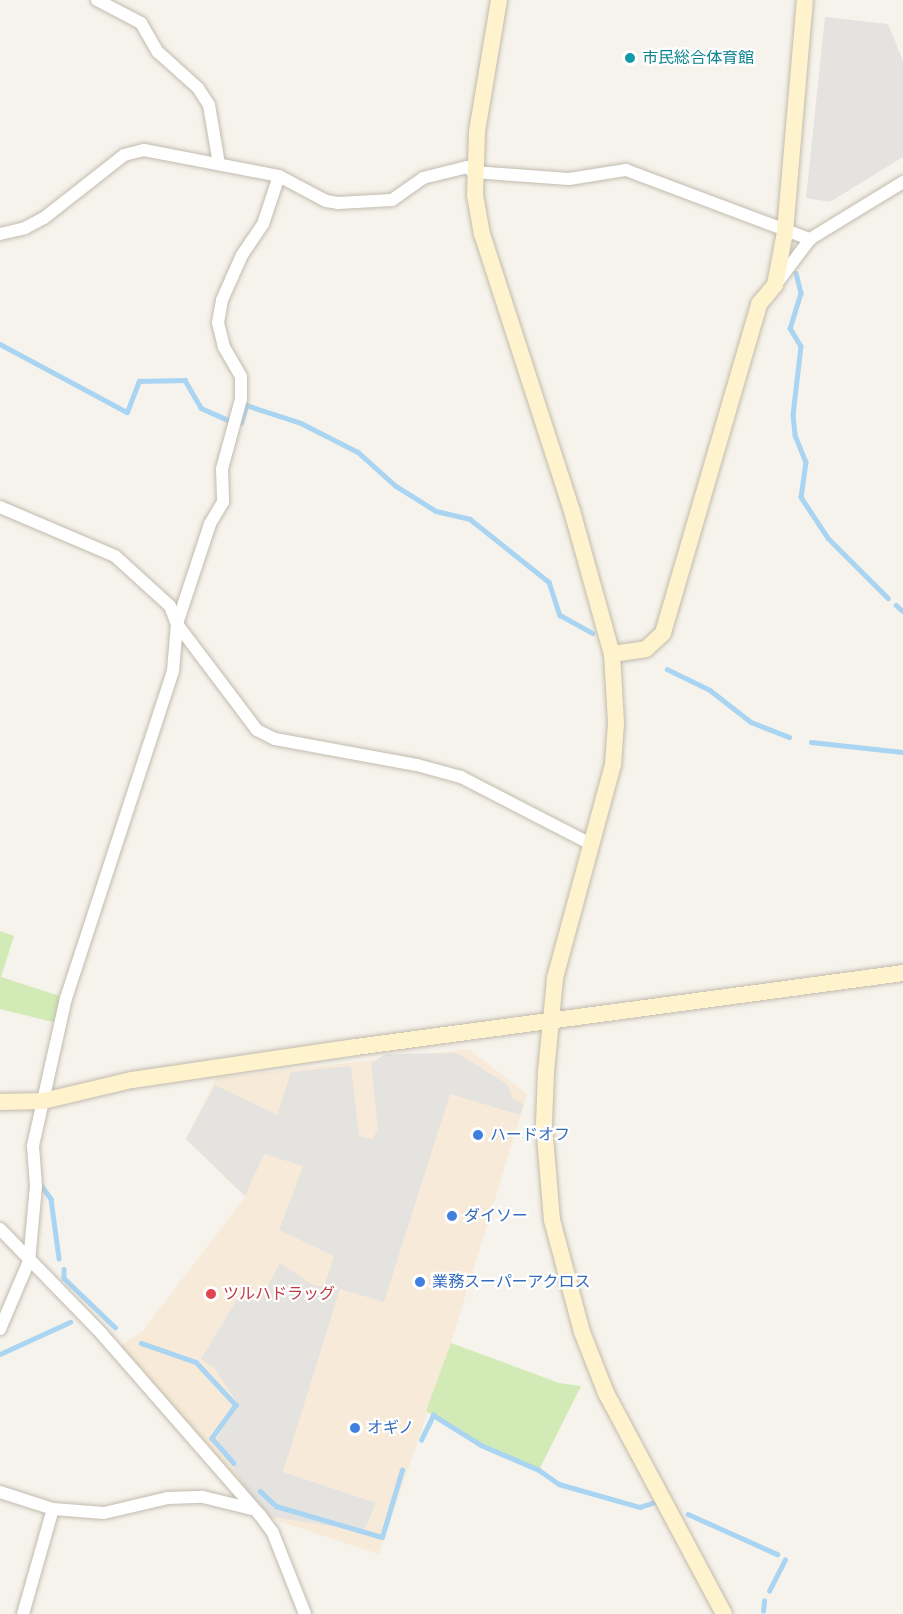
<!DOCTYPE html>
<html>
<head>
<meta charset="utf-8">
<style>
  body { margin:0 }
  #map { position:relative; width:903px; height:1614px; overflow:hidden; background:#f6f3ec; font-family:Jost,"Noto Sans JP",sans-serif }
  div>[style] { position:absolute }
  .commercial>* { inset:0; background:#f7ead8 }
  .green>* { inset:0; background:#d2eab5 }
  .parking>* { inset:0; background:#e5e3e0 }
  .stream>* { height:4.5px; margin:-2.25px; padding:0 2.25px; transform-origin:2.25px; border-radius:2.25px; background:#a9d4f2 }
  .roads { filter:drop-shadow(0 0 2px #c2bbae) drop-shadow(0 0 2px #c2bbae) }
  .street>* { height:12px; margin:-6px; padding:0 6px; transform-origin:6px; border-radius:6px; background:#fff }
  .secondary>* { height:16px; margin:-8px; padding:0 8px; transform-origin:8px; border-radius:8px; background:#fff3cd }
  .dots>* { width:16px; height:16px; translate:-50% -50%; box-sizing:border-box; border:3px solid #fff; border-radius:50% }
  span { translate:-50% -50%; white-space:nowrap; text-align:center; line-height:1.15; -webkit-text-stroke:4.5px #fff; paint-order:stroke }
  .culture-label { font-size:16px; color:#0d838f }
  .left { translate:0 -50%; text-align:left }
  .shop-label { font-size:16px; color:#366cbe }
  .health-label { font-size:16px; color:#be3a42 }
</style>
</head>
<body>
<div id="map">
  <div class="commercial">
    <i style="clip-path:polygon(469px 1049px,527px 1094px,451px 1343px,379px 1554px,260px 1515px,115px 1349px,142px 1332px,245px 1197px,186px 1139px,216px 1078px)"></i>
  </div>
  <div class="green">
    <i style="clip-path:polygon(0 931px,14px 936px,1px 977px,66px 998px,61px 1024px,0 1009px)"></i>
    <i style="clip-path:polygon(451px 1343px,559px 1383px,581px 1386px,539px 1470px,481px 1445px,426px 1411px)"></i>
  </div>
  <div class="parking">
    <i style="clip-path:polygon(825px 17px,888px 24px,903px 61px,903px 157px,830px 202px,806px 198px)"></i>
    <i style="clip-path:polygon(457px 1053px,507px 1084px,513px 1099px,524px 1104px,520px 1115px,450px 1094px,384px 1302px,340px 1289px,283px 1472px,376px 1503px,364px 1531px,260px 1515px,217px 1438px,238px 1404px,215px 1369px,201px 1359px,242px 1291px,260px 1300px,280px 1263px,313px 1285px,333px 1288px,325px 1284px,334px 1256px,279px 1230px,303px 1166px,264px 1154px,245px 1196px,186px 1139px,215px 1085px,277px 1115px,291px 1072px,351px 1066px,359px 1136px,372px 1139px,378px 1130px,371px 1063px,386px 1054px)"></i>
  </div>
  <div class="stream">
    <i style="left:796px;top:273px;width:21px;rotate:76deg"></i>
    <i style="left:801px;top:293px;width:37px;rotate:107deg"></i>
    <i style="left:790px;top:328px;width:21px;rotate:59deg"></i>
    <i style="left:801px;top:346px;width:69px;rotate:96.6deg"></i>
    <i style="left:793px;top:415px;width:20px;rotate:84deg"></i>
    <i style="left:795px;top:435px;width:29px;rotate:68deg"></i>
    <i style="left:806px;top:462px;width:35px;rotate:98deg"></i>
    <i style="left:801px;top:497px;width:49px;rotate:56.6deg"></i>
    <i style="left:828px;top:538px;width:85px;rotate:45deg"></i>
    <i style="left:0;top:344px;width:144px;rotate:28.2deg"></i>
    <i style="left:127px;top:412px;width:33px;rotate:-69deg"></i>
    <i style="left:139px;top:381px;width:46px;rotate:-1.2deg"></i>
    <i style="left:185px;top:380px;width:32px;rotate:60deg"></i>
    <i style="left:201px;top:408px;width:30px;rotate:24deg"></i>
    <i style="left:241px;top:423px;width:19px;rotate:-74deg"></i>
    <i style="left:246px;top:405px;width:58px;rotate:18.1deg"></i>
    <i style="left:301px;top:423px;width:64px;rotate:27deg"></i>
    <i style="left:358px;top:452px;width:51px;rotate:41.8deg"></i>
    <i style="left:396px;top:486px;width:47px;rotate:32deg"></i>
    <i style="left:436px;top:511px;width:35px;rotate:13deg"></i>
    <i style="left:470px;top:519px;width:101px;rotate:38.6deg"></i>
    <i style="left:549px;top:582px;width:35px;rotate:72deg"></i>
    <i style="left:560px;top:615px;width:37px;rotate:29deg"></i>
    <i style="left:896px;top:605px;width:9px;rotate:41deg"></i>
    <i style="left:667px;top:669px;width:48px;rotate:26deg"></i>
    <i style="left:710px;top:690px;width:52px;rotate:38deg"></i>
    <i style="left:751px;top:722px;width:41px;rotate:21.5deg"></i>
    <i style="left:811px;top:742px;width:93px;rotate:6.2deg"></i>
    <i style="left:41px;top:1185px;width:17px;rotate:54deg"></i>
    <i style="left:51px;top:1199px;width:60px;rotate:82.3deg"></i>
    <i style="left:64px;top:1269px;width:9px;rotate:90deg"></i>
    <i style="left:64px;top:1278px;width:71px;rotate:43.9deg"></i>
    <i style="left:141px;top:1343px;width:58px;rotate:19.1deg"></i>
    <i style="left:196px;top:1362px;width:59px;rotate:47.1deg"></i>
    <i style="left:236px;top:1405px;width:41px;rotate:126deg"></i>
    <i style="left:212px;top:1438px;width:33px;rotate:49deg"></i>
    <i style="left:0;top:1354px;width:77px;rotate:-24.6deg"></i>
    <i style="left:421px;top:1440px;width:28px;rotate:-64deg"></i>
    <i style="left:433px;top:1415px;width:57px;rotate:32deg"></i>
    <i style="left:481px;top:1445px;width:63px;rotate:23.3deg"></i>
    <i style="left:539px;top:1470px;width:24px;rotate:35deg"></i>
    <i style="left:559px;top:1484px;width:84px;rotate:15.9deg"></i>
    <i style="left:640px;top:1507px;width:16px;rotate:-18deg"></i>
    <i style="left:260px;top:1491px;width:22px;rotate:43deg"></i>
    <i style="left:276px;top:1506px;width:110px;rotate:16.3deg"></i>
    <i style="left:382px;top:1537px;width:70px;rotate:-73.4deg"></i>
    <i style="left:688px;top:1514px;width:98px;rotate:24.2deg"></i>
    <i style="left:769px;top:1591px;width:35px;rotate:-63deg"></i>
    <i style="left:763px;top:1611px;width:10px;rotate:-84deg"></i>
  </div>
  <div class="roads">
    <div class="street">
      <i style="left:97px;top:0;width:50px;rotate:27.6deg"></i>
      <i style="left:141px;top:23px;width:34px;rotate:60deg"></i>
      <i style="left:158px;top:52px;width:54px;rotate:42deg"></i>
      <i style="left:198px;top:88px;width:20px;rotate:57deg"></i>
      <i style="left:209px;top:105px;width:60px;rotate:80.4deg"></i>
      <i style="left:279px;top:176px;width:51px;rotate:108.4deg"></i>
      <i style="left:263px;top:224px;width:37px;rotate:124deg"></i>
      <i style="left:242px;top:255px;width:49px;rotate:114deg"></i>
      <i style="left:222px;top:300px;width:23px;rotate:100deg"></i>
      <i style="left:218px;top:323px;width:25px;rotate:76deg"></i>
      <i style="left:224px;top:347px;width:34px;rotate:60deg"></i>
      <i style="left:241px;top:377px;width:22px;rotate:90deg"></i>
      <i style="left:241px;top:399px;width:73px;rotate:105.2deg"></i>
      <i style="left:222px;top:469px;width:33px;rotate:88deg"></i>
      <i style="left:223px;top:502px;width:26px;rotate:121deg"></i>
      <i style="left:210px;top:524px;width:105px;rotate:108.3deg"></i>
      <i style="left:177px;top:624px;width:133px;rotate:53deg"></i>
      <i style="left:257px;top:730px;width:20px;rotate:27deg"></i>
      <i style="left:275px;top:739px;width:144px;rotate:10.4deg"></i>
      <i style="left:417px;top:765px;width:46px;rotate:15.3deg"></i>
      <i style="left:461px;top:777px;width:146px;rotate:27.3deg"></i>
      <i style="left:0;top:234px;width:26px;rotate:-13deg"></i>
      <i style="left:25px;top:228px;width:21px;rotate:-28deg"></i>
      <i style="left:44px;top:218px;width:102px;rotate:-38.2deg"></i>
      <i style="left:124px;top:155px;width:21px;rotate:-14deg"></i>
      <i style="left:144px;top:150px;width:137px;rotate:10.9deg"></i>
      <i style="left:279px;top:176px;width:53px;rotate:28deg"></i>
      <i style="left:326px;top:201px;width:12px;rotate:9deg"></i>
      <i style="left:338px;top:203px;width:54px;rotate:-3.2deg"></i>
      <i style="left:392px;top:200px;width:38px;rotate:-35deg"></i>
      <i style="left:423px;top:178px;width:45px;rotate:-14deg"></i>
      <i style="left:467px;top:167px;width:8px;rotate:40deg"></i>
      <i style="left:473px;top:172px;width:96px;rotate:4.2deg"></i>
      <i style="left:569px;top:179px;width:58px;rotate:-9deg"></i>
      <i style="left:626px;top:170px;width:197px;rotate:20.6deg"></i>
      <i style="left:777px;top:283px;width:55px;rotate:-53.1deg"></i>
      <i style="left:810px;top:239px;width:109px;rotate:-31.5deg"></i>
      <i style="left:0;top:507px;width:125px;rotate:23.1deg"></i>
      <i style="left:115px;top:556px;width:74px;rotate:42.3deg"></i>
      <i style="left:170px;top:606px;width:19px;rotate:69deg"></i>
      <i style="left:177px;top:624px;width:47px;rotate:94.9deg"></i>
      <i style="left:173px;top:671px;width:344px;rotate:108.1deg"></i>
      <i style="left:66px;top:998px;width:152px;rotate:102.6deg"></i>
      <i style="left:33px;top:1146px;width:40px;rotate:85.7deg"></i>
      <i style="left:36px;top:1186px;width:75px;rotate:95.3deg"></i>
      <i style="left:29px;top:1261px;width:74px;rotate:113.1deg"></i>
      <i style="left:0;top:1229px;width:145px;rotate:45.8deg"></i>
      <i style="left:101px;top:1333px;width:242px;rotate:48.9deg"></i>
      <i style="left:260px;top:1515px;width:22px;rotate:54deg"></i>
      <i style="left:273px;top:1533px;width:87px;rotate:68.4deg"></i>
      <i style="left:0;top:1492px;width:56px;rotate:17.8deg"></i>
      <i style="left:53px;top:1509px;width:51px;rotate:4.5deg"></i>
      <i style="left:104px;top:1513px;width:66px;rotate:-13.2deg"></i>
      <i style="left:168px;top:1498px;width:35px;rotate:-2deg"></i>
      <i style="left:203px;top:1497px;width:50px;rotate:13.8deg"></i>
      <i style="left:23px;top:1614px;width:109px;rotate:-74.1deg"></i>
    </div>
    <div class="secondary">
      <i style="left:499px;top:0;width:134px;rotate:99.5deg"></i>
      <i style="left:477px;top:132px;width:63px;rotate:91.8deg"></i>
      <i style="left:475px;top:195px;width:40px;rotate:80deg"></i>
      <i style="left:482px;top:234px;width:291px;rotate:72deg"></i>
      <i style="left:572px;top:511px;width:148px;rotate:74.4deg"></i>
      <i style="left:0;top:1102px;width:43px;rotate:-1.3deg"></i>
      <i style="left:43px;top:1101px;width:91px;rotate:-13.3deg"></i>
      <i style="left:132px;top:1080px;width:226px;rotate:-8.4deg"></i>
      <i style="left:356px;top:1047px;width:552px;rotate:-7.7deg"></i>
      <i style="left:724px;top:1614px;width:251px;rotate:-118.1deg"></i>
      <i style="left:606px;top:1393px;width:66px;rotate:-111.5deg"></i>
      <i style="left:582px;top:1332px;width:116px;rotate:-105deg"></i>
      <i style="left:552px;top:1220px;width:96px;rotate:-94.8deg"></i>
      <i style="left:544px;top:1124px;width:52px;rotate:-87.8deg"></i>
      <i style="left:546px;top:1072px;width:94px;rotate:-84.5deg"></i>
      <i style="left:555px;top:978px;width:221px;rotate:-74.8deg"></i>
      <i style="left:613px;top:765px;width:42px;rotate:-85.9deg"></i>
      <i style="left:616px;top:723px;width:69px;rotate:-93.3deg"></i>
      <i style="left:612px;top:654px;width:34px;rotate:-8deg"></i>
      <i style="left:646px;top:649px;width:23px;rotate:-43deg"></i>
      <i style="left:663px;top:633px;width:343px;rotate:-73.7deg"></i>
      <i style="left:759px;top:304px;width:25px;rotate:-50deg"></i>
      <i style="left:775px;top:285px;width:54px;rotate:-79.3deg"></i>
      <i style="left:785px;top:232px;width:233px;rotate:-85.1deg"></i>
    </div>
  </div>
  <div class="dots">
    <i style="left:630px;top:58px;background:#0f9aa8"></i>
    <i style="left:478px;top:1135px;background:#3f7fe0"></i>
    <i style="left:452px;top:1216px;background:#3f7fe0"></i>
    <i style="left:420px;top:1282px;background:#3f7fe0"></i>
    <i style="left:211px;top:1294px;background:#e0444e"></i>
    <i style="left:355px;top:1428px;background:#3f7fe0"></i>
  </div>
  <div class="culture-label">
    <span class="left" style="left:642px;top:58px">市民総合体育館</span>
  </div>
  <div class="shop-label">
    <span class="left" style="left:490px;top:1135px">ハードオフ</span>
    <span class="left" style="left:464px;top:1216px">ダイソー</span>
    <span class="left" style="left:432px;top:1282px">業務スーパーアクロス</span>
    <span class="left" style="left:367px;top:1428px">オギノ</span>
  </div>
  <div class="health-label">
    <span class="left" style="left:223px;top:1294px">ツルハドラッグ</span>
  </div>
</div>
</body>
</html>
